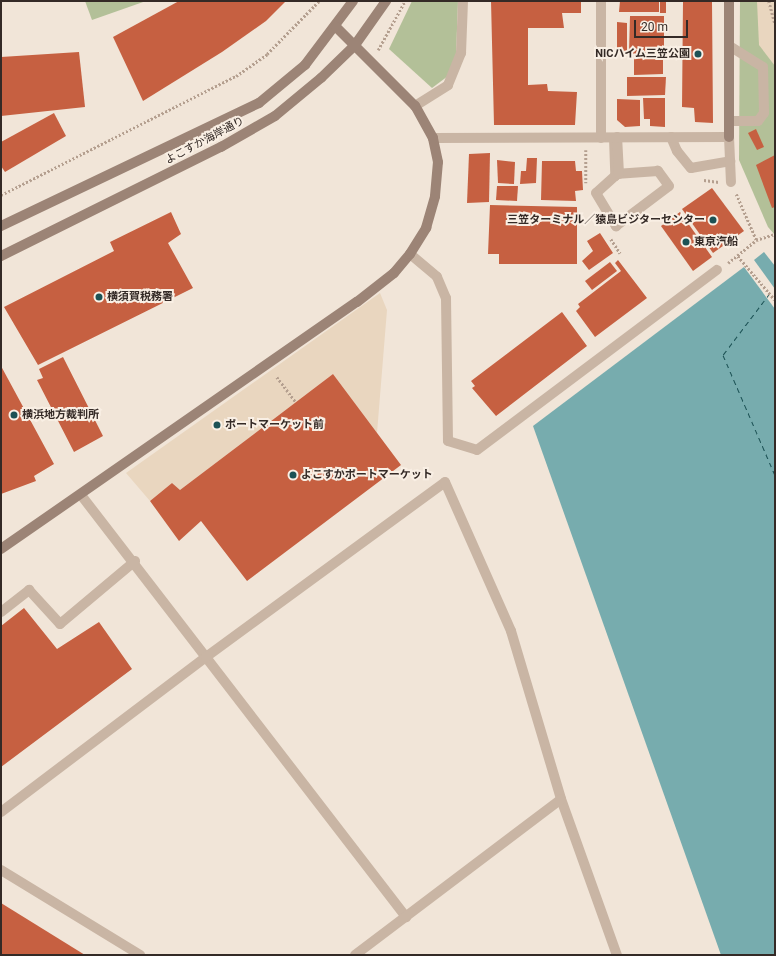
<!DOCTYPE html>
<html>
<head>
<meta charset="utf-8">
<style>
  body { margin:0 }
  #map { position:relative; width:776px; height:956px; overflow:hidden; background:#f1e5d8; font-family:Roboto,"Noto Sans JP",sans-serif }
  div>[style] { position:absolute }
  .green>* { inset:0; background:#b3c098 }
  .plaza>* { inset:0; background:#e9d6bf }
  .water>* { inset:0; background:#77acae }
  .ferry>* { height:1px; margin-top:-0.5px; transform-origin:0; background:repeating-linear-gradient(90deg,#1c5255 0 5px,transparent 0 9px) }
  .building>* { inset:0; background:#c66041 }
  .path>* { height:2.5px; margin-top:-1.25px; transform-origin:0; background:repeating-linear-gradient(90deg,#b49f8f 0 2px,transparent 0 4px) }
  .lane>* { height:10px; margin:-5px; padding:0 5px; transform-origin:5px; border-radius:5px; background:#c9b5a4 }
  .street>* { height:10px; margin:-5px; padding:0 5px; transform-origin:5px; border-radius:5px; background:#c9b5a4 }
  .secondary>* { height:10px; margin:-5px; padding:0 5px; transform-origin:5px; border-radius:5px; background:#9c8476 }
  .dots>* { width:11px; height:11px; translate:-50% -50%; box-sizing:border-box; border:2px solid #f9efe4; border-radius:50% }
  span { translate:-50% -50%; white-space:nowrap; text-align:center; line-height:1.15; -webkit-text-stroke:4px #f9efe4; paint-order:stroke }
  .poi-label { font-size:11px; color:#342a26; font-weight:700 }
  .right { translate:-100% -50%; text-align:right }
  .left { translate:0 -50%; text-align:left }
  .street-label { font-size:11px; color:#342a26 }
  .frame { position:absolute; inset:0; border:2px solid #342a26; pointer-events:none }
  .scale { position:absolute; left:634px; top:20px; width:54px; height:18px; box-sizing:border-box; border:2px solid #342a26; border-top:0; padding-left:5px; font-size:12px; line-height:14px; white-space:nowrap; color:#342a26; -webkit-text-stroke:3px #f9efe4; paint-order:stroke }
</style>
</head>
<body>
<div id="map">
  <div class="green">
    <i style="clip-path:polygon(85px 1px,146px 1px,92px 20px)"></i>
    <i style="clip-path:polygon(412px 1px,458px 1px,456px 56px,448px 76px,432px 88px,389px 49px)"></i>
    <i style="clip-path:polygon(740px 1px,775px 1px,775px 235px,768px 227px,739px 160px)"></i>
  </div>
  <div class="plaza">
    <i style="clip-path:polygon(757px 1px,775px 1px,775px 66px,759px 45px)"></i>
    <i style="clip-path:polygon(380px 293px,387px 310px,377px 433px,333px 374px,180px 490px,172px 483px,150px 501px,126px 473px)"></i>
  </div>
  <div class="water">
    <i style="clip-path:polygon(764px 252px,775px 266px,775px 289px,754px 260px)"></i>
    <i style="clip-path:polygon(744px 267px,775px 309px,775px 955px,721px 955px,533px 426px)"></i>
  </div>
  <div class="ferry">
    <i style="left:770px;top:293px;width:78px;rotate:127.2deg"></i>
    <i style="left:723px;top:355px;width:131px;rotate:66.6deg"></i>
  </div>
  <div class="building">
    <i style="clip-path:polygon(179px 1px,286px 1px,266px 21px,222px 52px,143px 101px,113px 37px)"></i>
    <i style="clip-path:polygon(491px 1px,581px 1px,581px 13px,562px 13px,564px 28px,528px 28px,528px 85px,547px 84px,548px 91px,577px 92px,575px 125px,494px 125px)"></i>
    <i style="clip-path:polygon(620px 1px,659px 1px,659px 12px,619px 12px)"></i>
    <i style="clip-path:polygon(660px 1px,666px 1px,666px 13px,660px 13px)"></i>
    <i style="clip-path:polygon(683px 1px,712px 1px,713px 123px,695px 122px,694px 108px,682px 107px)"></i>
    <i style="clip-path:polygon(630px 16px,664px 16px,664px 54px,629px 54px)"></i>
    <i style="clip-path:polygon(617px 22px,627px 23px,627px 52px,617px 52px)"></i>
    <i style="clip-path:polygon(79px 52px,85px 107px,1px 116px,1px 57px)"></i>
    <i style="clip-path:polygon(663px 55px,663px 74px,634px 75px,634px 56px)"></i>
    <i style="clip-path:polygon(627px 77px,666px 77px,665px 95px,627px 96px)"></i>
    <i style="clip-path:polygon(643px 98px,665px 98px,665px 127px,650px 126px,650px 119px,644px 119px)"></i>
    <i style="clip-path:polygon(617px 99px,640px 100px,640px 126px,625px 127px,617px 120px)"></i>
    <i style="clip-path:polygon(54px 113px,66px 136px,5px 172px,1px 166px,1px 142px)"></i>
    <i style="clip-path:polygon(756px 129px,764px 147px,757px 150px,748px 133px)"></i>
    <i style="clip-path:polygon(490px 153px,489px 202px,467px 203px,469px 154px)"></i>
    <i style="clip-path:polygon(775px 155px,775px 207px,772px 208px,756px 165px)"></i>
    <i style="clip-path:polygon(527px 158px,537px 158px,536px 183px,520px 184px,521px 171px,526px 171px)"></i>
    <i style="clip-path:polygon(497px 160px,515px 162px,514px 184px,498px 183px)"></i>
    <i style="clip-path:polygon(542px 161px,575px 161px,576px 171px,582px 171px,583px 190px,575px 191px,576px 201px,541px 200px)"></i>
    <i style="clip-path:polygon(497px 186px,518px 186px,517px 201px,496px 200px)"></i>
    <i style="clip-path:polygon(712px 188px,744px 231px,713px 253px,682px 209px)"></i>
    <i style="clip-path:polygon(490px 205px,577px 207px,577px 264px,499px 264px,499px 254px,488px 254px)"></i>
    <i style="clip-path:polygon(171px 212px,181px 234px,168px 243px,193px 288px,38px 365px,4px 307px,114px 251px,110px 242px)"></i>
    <i style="clip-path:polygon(680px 212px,712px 257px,693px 271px,661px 226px)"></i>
    <i style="clip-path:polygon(600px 233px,613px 253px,589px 270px,582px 261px,593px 251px,587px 241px)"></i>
    <i style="clip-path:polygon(618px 260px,647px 298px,595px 337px,576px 311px,580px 307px,578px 304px,621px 271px,615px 263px)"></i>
    <i style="clip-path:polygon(610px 262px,617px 271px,592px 290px,585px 281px)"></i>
    <i style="clip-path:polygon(562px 312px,587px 346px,496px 416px,472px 388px,475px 386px,471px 381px)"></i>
    <i style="clip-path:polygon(63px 357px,103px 436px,74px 452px,37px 380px,43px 378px,39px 369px)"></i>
    <i style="clip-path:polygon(1px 366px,54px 464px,34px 476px,36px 481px,1px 494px)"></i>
    <i style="clip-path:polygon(333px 374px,401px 465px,247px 581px,201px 521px,179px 541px,150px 501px,172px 483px,180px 490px)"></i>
    <i style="clip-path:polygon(24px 608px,57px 649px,99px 622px,132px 669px,1px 767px,1px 626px)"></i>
    <i style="clip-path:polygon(1px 903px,85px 955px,1px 955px)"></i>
  </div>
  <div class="path">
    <i style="left:769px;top:1px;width:23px;rotate:75deg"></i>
    <i style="left:378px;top:50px;width:56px;rotate:-61.1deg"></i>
    <i style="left:586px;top:150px;width:33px;rotate:90deg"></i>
    <i style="left:704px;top:180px;width:15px;rotate:8deg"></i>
    <i style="left:1px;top:195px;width:263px;rotate:-26.9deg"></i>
    <i style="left:236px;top:76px;width:38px;rotate:-35deg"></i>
    <i style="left:267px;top:54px;width:74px;rotate:-45.5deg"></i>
    <i style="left:611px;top:239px;width:17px;rotate:57deg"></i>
    <i style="left:756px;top:240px;width:20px;rotate:-18deg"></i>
    <i style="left:738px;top:256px;width:57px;rotate:49.9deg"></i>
    <i style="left:728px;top:263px;width:36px;rotate:-39deg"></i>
    <i style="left:756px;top:240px;width:50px;rotate:-113.5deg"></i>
    <i style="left:277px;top:377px;width:31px;rotate:53deg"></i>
  </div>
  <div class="lane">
    <i style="left:729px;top:121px;width:29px"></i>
    <i style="left:758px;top:121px;width:10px;rotate:-53deg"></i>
    <i style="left:764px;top:113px;width:46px;rotate:-91.2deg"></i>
    <i style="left:763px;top:67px;width:40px;rotate:-148deg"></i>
    <i style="left:671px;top:137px;width:15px;rotate:67deg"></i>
    <i style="left:677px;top:151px;width:22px;rotate:51deg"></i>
    <i style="left:691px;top:168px;width:40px;rotate:-10deg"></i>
    <i style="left:614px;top:138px;width:38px;rotate:88deg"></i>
    <i style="left:615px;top:176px;width:25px;rotate:138deg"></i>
    <i style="left:596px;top:193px;width:39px;rotate:59deg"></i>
    <i style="left:616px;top:226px;width:66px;rotate:-37deg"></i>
    <i style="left:669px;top:186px;width:19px;rotate:-126deg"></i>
    <i style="left:658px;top:171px;width:39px;rotate:176deg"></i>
    <i style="left:619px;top:174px;width:37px;rotate:-93deg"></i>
    <i style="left:81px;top:495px;width:533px;rotate:52.4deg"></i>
    <i style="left:1px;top:612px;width:36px;rotate:-38deg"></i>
    <i style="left:29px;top:590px;width:46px;rotate:47.6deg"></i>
    <i style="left:60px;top:624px;width:98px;rotate:-40deg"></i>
    <i style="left:1px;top:812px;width:257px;rotate:-37.1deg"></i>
    <i style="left:206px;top:657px;width:296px;rotate:-36.2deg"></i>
    <i style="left:445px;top:482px;width:163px;rotate:66.1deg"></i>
    <i style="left:511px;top:631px;width:175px;rotate:73.4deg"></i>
    <i style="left:561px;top:799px;width:166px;rotate:70.3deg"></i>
    <i style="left:1px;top:870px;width:163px;rotate:31.4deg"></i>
    <i style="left:355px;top:955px;width:258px;rotate:-37.1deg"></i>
  </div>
  <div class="street">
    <i style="left:415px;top:106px;width:39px;rotate:-32deg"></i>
    <i style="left:448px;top:85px;width:35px;rotate:-68deg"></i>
    <i style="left:461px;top:53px;width:52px;rotate:-87.8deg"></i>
    <i style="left:433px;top:138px;width:296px;rotate:-0.2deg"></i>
    <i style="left:729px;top:137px;width:45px;rotate:87.5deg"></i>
    <i style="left:601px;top:138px;width:137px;rotate:-90deg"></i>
    <i style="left:410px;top:254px;width:35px;rotate:40deg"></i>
    <i style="left:437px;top:277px;width:23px;rotate:67deg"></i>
    <i style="left:446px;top:298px;width:143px;rotate:89.2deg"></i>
    <i style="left:448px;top:441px;width:30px;rotate:17deg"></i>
    <i style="left:477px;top:450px;width:300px;rotate:-36.9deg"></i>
  </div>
  <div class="secondary">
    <i style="left:729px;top:137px;width:136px;rotate:-90deg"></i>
    <i style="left:1px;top:226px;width:286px;rotate:-25.5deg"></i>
    <i style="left:259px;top:103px;width:60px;rotate:-39.6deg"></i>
    <i style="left:305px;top:65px;width:80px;rotate:-53.1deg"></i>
    <i style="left:1px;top:256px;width:246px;rotate:-26.4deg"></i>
    <i style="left:221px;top:147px;width:62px;rotate:-29.9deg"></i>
    <i style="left:275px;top:116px;width:60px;rotate:-39.6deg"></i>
    <i style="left:321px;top:78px;width:47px;rotate:-44.1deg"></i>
    <i style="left:355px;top:45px;width:54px;rotate:-54.8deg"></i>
    <i style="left:1px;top:549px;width:433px;rotate:-34.8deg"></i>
    <i style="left:357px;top:302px;width:47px;rotate:-38.1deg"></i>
    <i style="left:394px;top:273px;width:25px;rotate:-50deg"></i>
    <i style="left:410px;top:254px;width:31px;rotate:-58deg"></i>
    <i style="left:426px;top:228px;width:33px;rotate:-74deg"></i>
    <i style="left:435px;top:196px;width:34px;rotate:-85deg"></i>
    <i style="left:438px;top:162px;width:25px;rotate:-102deg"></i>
    <i style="left:433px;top:138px;width:37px;rotate:-119deg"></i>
    <i style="left:415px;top:106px;width:112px;rotate:-135deg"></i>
  </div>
  <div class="dots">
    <i style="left:698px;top:54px;background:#1c5255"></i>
    <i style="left:713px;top:220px;background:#1c5255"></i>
    <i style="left:686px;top:242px;background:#1c5255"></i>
    <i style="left:99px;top:297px;background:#1c5255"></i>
    <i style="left:14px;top:415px;background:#1c5255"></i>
    <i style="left:217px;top:425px;background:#1c5255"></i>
    <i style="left:293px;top:475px;background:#1c5255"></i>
  </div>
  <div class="poi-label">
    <span class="right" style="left:690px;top:54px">NICハイム三笠公園</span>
    <span class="right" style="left:705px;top:220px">三笠ターミナル／猿島ビジターセンター</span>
    <span class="left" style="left:694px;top:242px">東京汽船</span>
    <span class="left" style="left:107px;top:297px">横須賀税務署</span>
    <span class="left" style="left:22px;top:415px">横浜地方裁判所</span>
    <span class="left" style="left:225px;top:425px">ポートマーケット前</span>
    <span class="left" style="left:301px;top:475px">よこすかポートマーケット</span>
  </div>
  <div class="street-label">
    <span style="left:205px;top:141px;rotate:-28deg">よこすか海岸通り</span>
  </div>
  <div class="frame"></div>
  <div class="scale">20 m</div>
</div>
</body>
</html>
